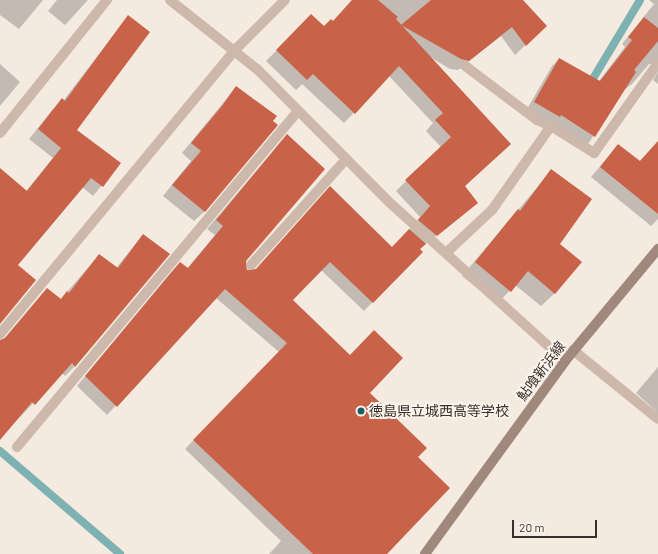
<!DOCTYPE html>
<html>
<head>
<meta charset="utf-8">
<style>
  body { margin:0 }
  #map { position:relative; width:658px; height:554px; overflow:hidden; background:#f4eae0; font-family:Barlow,"Noto Sans JP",sans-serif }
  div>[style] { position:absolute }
  .shadow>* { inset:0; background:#0003 }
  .stream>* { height:8px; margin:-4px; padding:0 4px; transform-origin:4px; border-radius:4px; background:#7eb2b2 }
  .building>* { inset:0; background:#c8634a }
  .service>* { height:10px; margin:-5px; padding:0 5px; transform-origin:5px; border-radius:5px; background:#cdb9ab }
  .minor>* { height:10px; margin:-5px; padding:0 5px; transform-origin:5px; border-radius:5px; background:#cdb9ab }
  .secondary>* { height:10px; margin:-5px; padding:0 5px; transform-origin:5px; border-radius:5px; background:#a1887c }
  .dots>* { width:11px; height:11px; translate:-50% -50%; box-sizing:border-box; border:2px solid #fbf4ed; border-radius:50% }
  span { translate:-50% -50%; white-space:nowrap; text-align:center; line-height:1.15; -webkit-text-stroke:4px #fbf4ed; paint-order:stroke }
  .street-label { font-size:14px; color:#3b2f2b }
  .poi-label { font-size:14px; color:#3b2f2b }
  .left { translate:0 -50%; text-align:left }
  .scale { position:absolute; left:512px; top:520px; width:85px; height:18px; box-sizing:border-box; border:2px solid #3b2f2b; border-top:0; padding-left:5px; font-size:12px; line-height:14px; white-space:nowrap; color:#3b2f2b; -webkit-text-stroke:3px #fbf4ed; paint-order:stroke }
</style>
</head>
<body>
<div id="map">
  <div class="shadow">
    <i style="clip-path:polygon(0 0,43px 0,19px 29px,0 15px)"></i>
    <i style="clip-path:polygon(57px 0,88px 0,65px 25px,48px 11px)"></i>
    <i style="clip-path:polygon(352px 0,521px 0,535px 36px,515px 55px,501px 36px,458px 70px,450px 69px,430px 57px,509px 144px,464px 187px,477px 203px,425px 244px,420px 249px,421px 252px,364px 311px,321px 270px,292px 300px,368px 393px,417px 457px,385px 554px,269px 554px,281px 541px,185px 449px,279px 352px,216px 298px,107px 415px,77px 386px,171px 272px,180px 264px,187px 269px,215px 235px,207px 229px,287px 135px,245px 260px,246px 271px,392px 249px,420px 217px,396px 191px,441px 147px,426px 131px,433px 123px,389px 76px,344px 123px,302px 84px,296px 90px,266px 61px,302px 25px,324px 27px,333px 22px)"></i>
    <i style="clip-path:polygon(649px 0,658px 0,658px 84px,653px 80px,658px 72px,655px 65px,649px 64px,632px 84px,624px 90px,588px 144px,527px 109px,552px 66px,559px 59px,599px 81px,625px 47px,622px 44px,654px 4px)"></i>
    <i style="clip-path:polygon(128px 16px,75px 131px,120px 163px,93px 196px,82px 187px,16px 265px,0 322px,0 169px,26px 191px,53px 158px,29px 139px,53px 109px,63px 101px)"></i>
    <i style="clip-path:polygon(0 64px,20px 82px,0 106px)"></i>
    <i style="clip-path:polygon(236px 87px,205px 211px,194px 221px,163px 196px,191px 161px,182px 153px)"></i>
    <i style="clip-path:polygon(658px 141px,658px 219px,651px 226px,591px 177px,618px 145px,639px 162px)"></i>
    <i style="clip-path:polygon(551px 171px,558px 244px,555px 293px,541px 306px,515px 285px,497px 304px,462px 276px)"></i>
    <i style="clip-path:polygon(143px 235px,75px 366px,65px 376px,62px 373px,0 438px,2px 341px,47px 289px,60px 300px,99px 255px,116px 268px)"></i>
    <i style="clip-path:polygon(658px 367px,658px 420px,654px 416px,657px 412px,636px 393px)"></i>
  </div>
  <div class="stream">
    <i style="left:588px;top:87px;width:101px;rotate:-59.1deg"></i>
    <i style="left:0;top:451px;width:158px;rotate:40.6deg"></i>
  </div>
  <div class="building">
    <i style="clip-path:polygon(352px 0,378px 0,398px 17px,396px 19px,511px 144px,465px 186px,478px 203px,437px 236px,418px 220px,430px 206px,405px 180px,451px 137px,435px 120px,443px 113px,399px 66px,355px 114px,313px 74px,307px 80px,276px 50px,311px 14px,324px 26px,331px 19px,333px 21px)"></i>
    <i style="clip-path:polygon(431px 0,523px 0,547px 26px,526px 46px,512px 27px,469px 61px,461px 59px,401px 25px)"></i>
    <i style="clip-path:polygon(128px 15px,150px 32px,77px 130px,121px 163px,103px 187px,91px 178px,18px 265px,36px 280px,0 324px,0 168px,27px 191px,61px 148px,38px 129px,62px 98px,65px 101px)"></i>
    <i style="clip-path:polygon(644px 17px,658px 28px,658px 41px,634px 70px,636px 72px,595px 137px,561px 115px,560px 117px,534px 102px,559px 58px,600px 81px,632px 40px,628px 37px)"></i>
    <i style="clip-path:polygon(236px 86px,277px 116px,273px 121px,278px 125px,205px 212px,172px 185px,201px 151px,191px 143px,222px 106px)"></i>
    <i style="clip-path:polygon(287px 134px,325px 169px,246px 261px,247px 270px,256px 269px,330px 186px,392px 247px,409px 229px,426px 244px,420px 249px,423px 252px,373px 303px,330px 262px,293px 300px,350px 355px,374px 330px,403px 358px,370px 393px,427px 448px,418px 457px,450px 488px,387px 554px,313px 554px,193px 440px,287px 343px,225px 289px,117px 407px,85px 376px,180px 262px,188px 268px,223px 226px,216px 220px)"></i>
    <i style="clip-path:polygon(658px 141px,658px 214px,600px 167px,618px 144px,640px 161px)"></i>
    <i style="clip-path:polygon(551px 169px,592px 199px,560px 244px,582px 262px,555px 294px,528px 271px,511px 292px,475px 262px,518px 209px,520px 211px)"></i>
    <i style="clip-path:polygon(143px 234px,170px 254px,75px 367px,72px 363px,35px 405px,32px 402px,0 440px,0 340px,5px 338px,47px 288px,61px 299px,67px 291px,69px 293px,99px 254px,118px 268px)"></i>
  </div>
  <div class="service">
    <i style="left:464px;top:65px;width:91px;rotate:37deg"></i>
    <i style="left:537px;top:120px;width:15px;rotate:23deg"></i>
  </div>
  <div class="minor">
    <i style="left:170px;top:0;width:112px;rotate:38.5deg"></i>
    <i style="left:258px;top:70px;width:186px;rotate:45.2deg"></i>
    <i style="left:389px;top:202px;width:237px;rotate:42.1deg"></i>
    <i style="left:0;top:133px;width:171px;rotate:-51.2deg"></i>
    <i style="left:446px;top:253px;width:63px;rotate:-43.1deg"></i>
    <i style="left:492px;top:210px;width:103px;rotate:-54.9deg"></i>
    <i style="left:551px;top:126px;width:51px;rotate:32.1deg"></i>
    <i style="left:594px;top:153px;width:110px;rotate:-54.6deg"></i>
    <i style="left:251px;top:265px;width:142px;rotate:-48.1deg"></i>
    <i style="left:0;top:334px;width:367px;rotate:-50.4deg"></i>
    <i style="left:234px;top:51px;width:72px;rotate:-45deg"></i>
    <i style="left:573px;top:350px;width:109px;rotate:39.1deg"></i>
    <i style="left:17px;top:447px;width:438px;rotate:-50.1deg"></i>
  </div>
  <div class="secondary">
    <i style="left:425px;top:554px;width:238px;rotate:-54deg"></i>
    <i style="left:565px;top:361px;width:146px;rotate:-50.3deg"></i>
  </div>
  <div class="dots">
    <i style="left:361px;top:411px;background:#1f5c5e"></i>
  </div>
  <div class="street-label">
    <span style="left:541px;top:371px;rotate:-53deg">鮎喰新浜線</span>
  </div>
  <div class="poi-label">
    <span class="left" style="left:369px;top:411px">徳島県立城西高等学校</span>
  </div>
  <div class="scale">20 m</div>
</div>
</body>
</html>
